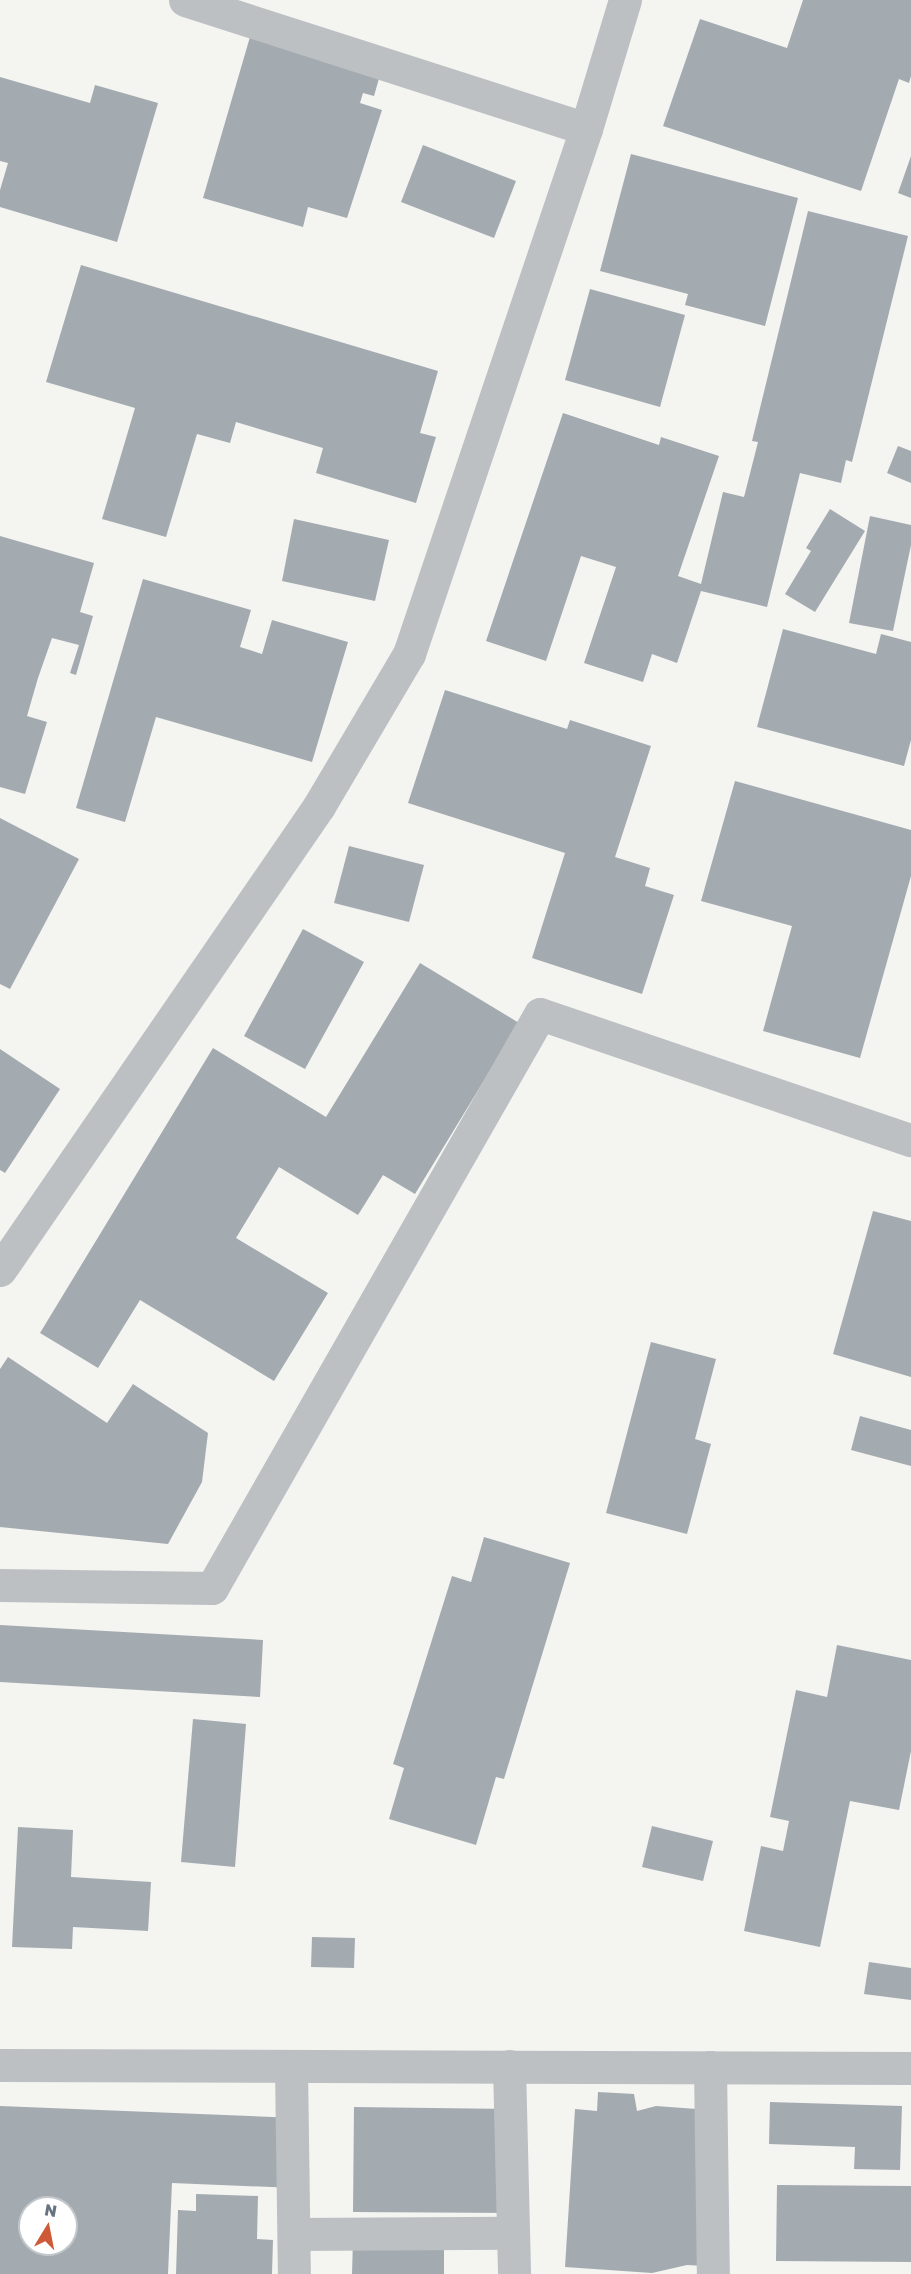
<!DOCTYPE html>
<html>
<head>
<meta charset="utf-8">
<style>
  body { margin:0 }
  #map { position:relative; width:911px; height:2274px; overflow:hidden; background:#f4f4f1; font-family:"Golos Text",sans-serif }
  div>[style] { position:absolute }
  .building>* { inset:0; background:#a4abb0 }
  .minor>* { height:33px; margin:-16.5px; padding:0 16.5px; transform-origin:16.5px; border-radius:16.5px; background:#bcc0c3 }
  span { translate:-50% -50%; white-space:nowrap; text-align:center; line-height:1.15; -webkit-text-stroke:6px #fff; paint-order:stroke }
  .north { position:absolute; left:18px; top:2196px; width:60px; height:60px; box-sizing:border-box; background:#fff; border:2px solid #c2c7cc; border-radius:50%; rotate:10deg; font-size:16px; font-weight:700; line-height:24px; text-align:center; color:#67747f }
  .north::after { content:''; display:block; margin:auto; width:21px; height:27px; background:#ce5a37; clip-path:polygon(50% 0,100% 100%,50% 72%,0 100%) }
</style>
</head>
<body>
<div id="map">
  <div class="building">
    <i style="clip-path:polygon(803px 0,911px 0,911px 76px,909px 83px,899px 79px,861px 191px,663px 126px,700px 19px,787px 48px)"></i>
    <i style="clip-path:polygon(252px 30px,382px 68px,374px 96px,363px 93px,360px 103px,382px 110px,347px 218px,308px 207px,303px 227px,203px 198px)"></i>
    <i style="clip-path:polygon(0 77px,90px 103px,95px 85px,158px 103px,117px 242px,0 207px,0 190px,8px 163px,0 161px)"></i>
    <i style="clip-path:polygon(423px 145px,516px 181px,494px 238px,401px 202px)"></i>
    <i style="clip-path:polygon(631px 154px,798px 198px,765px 326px,685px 305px,688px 294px,600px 271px)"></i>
    <i style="clip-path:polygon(911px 156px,911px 198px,898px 193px)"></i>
    <i style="clip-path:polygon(808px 211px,908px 236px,852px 462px,846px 460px,841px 483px,800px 473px,767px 607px,701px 591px,677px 663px,652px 654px,643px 682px,584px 663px,616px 567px,581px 556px,546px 661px,486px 641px,563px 413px,659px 445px,661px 437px,719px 456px,678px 576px,701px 584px,723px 492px,744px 497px,758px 442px,752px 441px)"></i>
    <i style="clip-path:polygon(81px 265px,438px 371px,420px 433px,436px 437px,416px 503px,316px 473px,323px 448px,236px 422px,230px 443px,197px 434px,166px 537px,102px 519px,135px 408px,46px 382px)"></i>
    <i style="clip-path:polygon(590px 289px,685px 315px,660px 407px,565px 380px)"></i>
    <i style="clip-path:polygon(898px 446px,911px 451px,911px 483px,887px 473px)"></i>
    <i style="clip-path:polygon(830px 509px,865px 531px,815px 612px,785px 594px,811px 551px,806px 548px)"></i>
    <i style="clip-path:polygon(870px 516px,911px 525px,911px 545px,893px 631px,849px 623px)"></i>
    <i style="clip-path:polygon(294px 519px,389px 540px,375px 601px,282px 581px)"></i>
    <i style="clip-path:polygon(0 536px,94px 563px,80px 612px,93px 616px,76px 675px,70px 673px,79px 645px,52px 638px,38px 678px,27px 716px,47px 722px,25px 794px,0 787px)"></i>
    <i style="clip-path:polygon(143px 579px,251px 610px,240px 647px,262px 654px,272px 620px,348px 642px,312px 762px,156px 717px,125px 822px,76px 808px)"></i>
    <i style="clip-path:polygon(783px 629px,876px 654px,881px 634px,911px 642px,911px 740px,904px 766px,757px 727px)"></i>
    <i style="clip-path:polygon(445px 690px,567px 729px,570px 720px,651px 746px,615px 857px,650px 868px,645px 886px,674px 895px,642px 994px,532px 958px,565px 853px,408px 803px)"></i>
    <i style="clip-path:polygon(735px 781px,911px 830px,911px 876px,860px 1058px,763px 1031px,792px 926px,701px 901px)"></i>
    <i style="clip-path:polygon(0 818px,79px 859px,10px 989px,0 984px)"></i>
    <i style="clip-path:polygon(349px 846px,424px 865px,409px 922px,334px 903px)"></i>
    <i style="clip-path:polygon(303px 929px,364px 962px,305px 1069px,244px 1036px)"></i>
    <i style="clip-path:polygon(420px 963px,519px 1023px,415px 1194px,383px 1175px,358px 1215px,279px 1167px,236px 1238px,328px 1293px,274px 1381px,140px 1300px,98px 1368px,40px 1333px,213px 1048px,326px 1117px)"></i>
    <i style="clip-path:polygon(0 1049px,60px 1089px,5px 1173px,0 1170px)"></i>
    <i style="clip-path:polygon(873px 1211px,911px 1221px,911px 1377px,833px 1354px)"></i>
    <i style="clip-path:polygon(651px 1342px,716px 1359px,695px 1439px,711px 1444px,687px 1534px,606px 1513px)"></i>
    <i style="clip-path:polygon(8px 1357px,107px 1423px,133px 1384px,208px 1433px,202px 1482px,168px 1544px,0 1527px,0 1369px)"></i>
    <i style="clip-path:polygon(860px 1416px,911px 1430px,911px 1466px,851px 1450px)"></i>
    <i style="clip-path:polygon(484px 1537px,570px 1563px,504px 1779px,496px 1777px,476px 1845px,389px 1819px,404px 1768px,393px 1764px,452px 1576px,471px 1582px)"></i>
    <i style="clip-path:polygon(0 1625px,263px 1640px,260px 1697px,0 1682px)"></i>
    <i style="clip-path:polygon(837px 1645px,911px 1660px,911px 1751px,899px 1810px,850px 1801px,820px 1947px,744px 1931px,761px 1846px,783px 1851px,789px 1821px,770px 1817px,796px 1690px,827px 1697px)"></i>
    <i style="clip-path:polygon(193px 1719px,246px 1724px,235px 1867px,181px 1862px)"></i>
    <i style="clip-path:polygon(652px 1826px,713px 1841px,703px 1881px,642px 1867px)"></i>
    <i style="clip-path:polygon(18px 1827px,73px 1830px,71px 1877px,151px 1882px,148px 1931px,73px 1927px,72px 1949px,12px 1947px)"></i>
    <i style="clip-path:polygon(312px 1937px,355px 1938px,354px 1968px,311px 1967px)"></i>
    <i style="clip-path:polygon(869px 1962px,911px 1968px,911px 2000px,864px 1994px)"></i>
    <i style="clip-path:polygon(598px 2092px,634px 2094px,637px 2111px,656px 2106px,710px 2110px,705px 2266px,687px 2265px,652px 2273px,565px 2267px,575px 2109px,597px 2111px)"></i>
    <i style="clip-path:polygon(770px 2102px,902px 2106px,900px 2170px,854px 2169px,855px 2147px,769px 2144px)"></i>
    <i style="clip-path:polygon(evenodd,0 2106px,297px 2118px,294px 2188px,172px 2183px,168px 2274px,0 2274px,0 2106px,30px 2208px,66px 2208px,66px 2244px,30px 2244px,30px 2208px)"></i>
    <i style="clip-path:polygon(354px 2107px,517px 2109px,517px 2213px,353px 2212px)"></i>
    <i style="clip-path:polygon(777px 2185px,911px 2186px,911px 2262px,776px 2261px)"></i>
    <i style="clip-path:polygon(196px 2194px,258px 2196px,257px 2239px,273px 2240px,272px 2274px,176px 2274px,178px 2210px,196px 2211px)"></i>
    <i style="clip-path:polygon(353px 2240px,444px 2242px,444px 2274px,352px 2274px)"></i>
  </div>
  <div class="minor">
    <i style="left:185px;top:0;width:421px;rotate:17.8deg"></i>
    <i style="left:0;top:1270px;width:563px;rotate:-55.49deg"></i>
    <i style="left:319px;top:806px;width:177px;rotate:-59.4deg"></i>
    <i style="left:409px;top:654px;width:554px;rotate:-71.37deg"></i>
    <i style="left:586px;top:129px;width:135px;rotate:-73.2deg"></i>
    <i style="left:0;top:1585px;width:212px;rotate:0.8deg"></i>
    <i style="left:212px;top:1588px;width:661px;rotate:-60.26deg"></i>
    <i style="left:540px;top:1014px;width:392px;rotate:18.8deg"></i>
    <i style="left:0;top:2065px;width:911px;rotate:0.19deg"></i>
    <i style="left:291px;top:2066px;width:208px;rotate:89.2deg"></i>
    <i style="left:509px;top:2066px;width:208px;rotate:88.6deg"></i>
    <i style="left:710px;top:2067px;width:207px;rotate:89.2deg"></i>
    <i style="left:294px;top:2234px;width:219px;rotate:-0.3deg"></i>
  </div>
  <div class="north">N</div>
</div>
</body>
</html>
